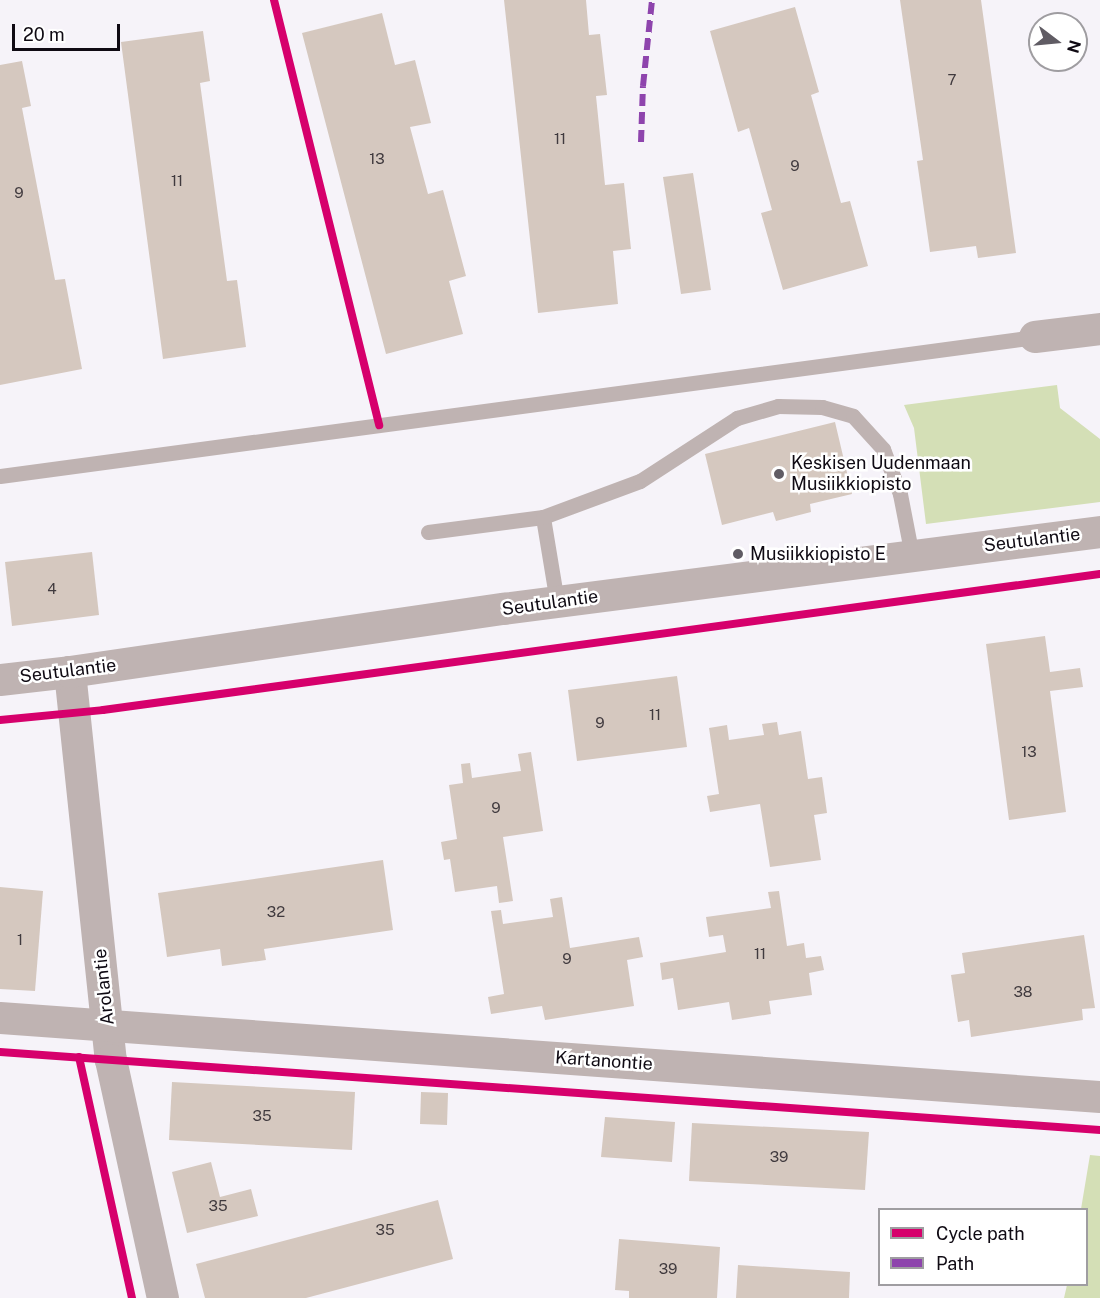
<!DOCTYPE html>
<html>
<head>
<meta charset="utf-8">
<style>
  body { margin:0 }
  #map { position:relative; width:1100px; height:1298px; overflow:hidden; background:#f6f3f9; font-family:"Public Sans",sans-serif }
  div>[style] { position:absolute }
  .forest>* { inset:0; background:#d4dfb6 }
  .building>* { inset:0; background:#d5c8bf }
  .service>* { height:15px; margin:-7.5px; padding:0 7.5px; transform-origin:7.5px; border-radius:7.5px; background:#bfb3b2 }
  .minor>* { height:32px; margin:-16px; padding:0 16px; transform-origin:16px; border-radius:16px; background:#bfb3b2 }
  .quiet>* { height:6px; margin-top:-3px; transform-origin:0; background:repeating-linear-gradient(90deg,#8e44ad 0 12px,transparent 0 18px) }
  .cycleway>* { height:8px; margin:-4px; padding:0 4px; transform-origin:4px; border-radius:4px; background:#d6006c }
  .dots>* { width:16px; height:16px; translate:-50% -50%; box-sizing:border-box; border:3px solid #fff; border-radius:50% }
  span { translate:-50% -50%; white-space:nowrap; text-align:center; line-height:1.15; -webkit-text-stroke:5px #fff; paint-order:stroke }
  .number-label { font-size:15px; color:#403a3e }
  .number-label span { -webkit-text-stroke-width:0 }
  .poi-label { font-size:18px; color:#0f0a13 }
  .left { translate:0 -50%; text-align:left }
  .street-label { font-size:18px; color:#0f0a13 }
  .legend { position:absolute; left:878px; top:1208px; width:210px; height:78px; box-sizing:border-box; background:#fff; border:2px solid #9f9da1; margin:0; padding:8px 10px; list-style:none; font-size:18px; color:#0f0a13 }
  .legend li { display:flex; align-items:center; gap:12px; height:30px }
  .legend b { width:30px; border:2px solid #9f9da1 }
  .north { position:absolute; left:1028px; top:12px; width:60px; height:60px; box-sizing:border-box; background:#fff; border:2px solid #9f9da1; border-radius:50%; rotate:106deg; font-size:16px; font-weight:700; line-height:24px; text-align:center; color:#0f0a13 }
  .north::after { content:''; display:block; margin:auto; width:21px; height:27px; background:#605c64; clip-path:polygon(50% 0,100% 100%,50% 72%,0 100%) }
  .scale { position:absolute; left:12px; top:24px; width:108px; height:27px; box-sizing:border-box; border:3px solid #0f0a13; border-top:0; padding-left:8px; font-size:18px; line-height:21px; white-space:nowrap; color:#0f0a13; -webkit-text-stroke:4px #fff; paint-order:stroke }
</style>
</head>
<body>
<div id="map">
  <div class="forest">
    <i style="clip-path:polygon(1057px 385px,1060px 408px,1100px 439px,1100px 502px,926px 524px,914px 428px,904px 405px)"></i>
    <i style="clip-path:polygon(1090px 1155px,1100px 1156px,1100px 1298px,1064px 1298px,1067px 1285px,1086px 1284px,1086px 1210px,1081px 1209px)"></i>
  </div>
  <div class="building">
    <i style="clip-path:polygon(504px 0,586px 0,589px 35px,600px 34px,607px 95px,596px 96px,605px 185px,624px 183px,631px 249px,613px 251px,618px 304px,538px 313px)"></i>
    <i style="clip-path:polygon(900px 0,981px 0,1016px 253px,978px 258px,976px 246px,930px 252px,917px 161px,923px 160px)"></i>
    <i style="clip-path:polygon(795px 7px,819px 92px,811px 95px,841px 203px,850px 201px,868px 266px,783px 290px,761px 213px,772px 210px,749px 128px,738px 132px,710px 31px)"></i>
    <i style="clip-path:polygon(382px 13px,395px 65px,415px 60px,431px 123px,410px 127px,428px 194px,443px 190px,466px 276px,449px 281px,463px 334px,386px 354px,302px 33px)"></i>
    <i style="clip-path:polygon(203px 31px,210px 81px,200px 83px,227px 281px,237px 280px,246px 347px,163px 359px,121px 42px)"></i>
    <i style="clip-path:polygon(22px 61px,31px 106px,22px 108px,55px 280px,65px 279px,82px 369px,0 385px,0 65px)"></i>
    <i style="clip-path:polygon(693px 173px,711px 290px,681px 294px,663px 177px)"></i>
    <i style="clip-path:polygon(835px 422px,852px 494px,810px 504px,811px 512px,776px 521px,773px 512px,722px 525px,705px 454px)"></i>
    <i style="clip-path:polygon(92px 552px,99px 615px,12px 626px,5px 562px)"></i>
    <i style="clip-path:polygon(1045px 636px,1050px 672px,1080px 668px,1083px 687px,1050px 691px,1066px 812px,1009px 820px,986px 644px)"></i>
    <i style="clip-path:polygon(677px 676px,687px 747px,577px 761px,568px 690px)"></i>
    <i style="clip-path:polygon(777px 722px,779px 735px,801px 731px,808px 779px,822px 777px,827px 813px,814px 815px,821px 860px,770px 867px,760px 804px,710px 812px,707px 796px,719px 794px,709px 728px,727px 725px,729px 740px,764px 735px,762px 724px)"></i>
    <i style="clip-path:polygon(531px 752px,543px 831px,503px 837px,513px 901px,499px 903px,497px 886px,455px 892px,450px 859px,444px 860px,441px 842px,457px 839px,449px 785px,463px 783px,461px 764px,470px 763px,472px 778px,521px 771px,518px 754px)"></i>
    <i style="clip-path:polygon(383px 860px,393px 930px,264px 949px,266px 960px,222px 966px,220px 949px,167px 957px,158px 893px)"></i>
    <i style="clip-path:polygon(0 887px,43px 891px,35px 991px,0 989px)"></i>
    <i style="clip-path:polygon(779px 891px,787px 946px,804px 943px,806px 958px,821px 956px,824px 970px,809px 973px,812px 995px,769px 1001px,771px 1014px,732px 1020px,729px 1002px,678px 1010px,673px 978px,662px 980px,660px 963px,726px 952px,723px 935px,709px 937px,706px 917px,771px 908px,768px 892px)"></i>
    <i style="clip-path:polygon(562px 897px,570px 948px,639px 937px,643px 957px,627px 960px,634px 1006px,545px 1020px,542px 1006px,491px 1014px,488px 997px,504px 994px,491px 911px,501px 910px,503px 924px,553px 917px,550px 899px)"></i>
    <i style="clip-path:polygon(1084px 935px,1095px 1008px,1082px 1009px,1083px 1020px,971px 1037px,969px 1020px,958px 1022px,951px 975px,965px 973px,962px 953px)"></i>
    <i style="clip-path:polygon(172px 1082px,355px 1092px,352px 1150px,169px 1140px)"></i>
    <i style="clip-path:polygon(421px 1092px,448px 1093px,447px 1125px,420px 1124px)"></i>
    <i style="clip-path:polygon(605px 1117px,675px 1122px,672px 1162px,601px 1157px)"></i>
    <i style="clip-path:polygon(692px 1123px,869px 1132px,865px 1190px,689px 1181px)"></i>
    <i style="clip-path:polygon(211px 1162px,220px 1197px,251px 1189px,258px 1216px,187px 1233px,172px 1172px)"></i>
    <i style="clip-path:polygon(438px 1200px,453px 1259px,306px 1298px,205px 1298px,196px 1264px)"></i>
    <i style="clip-path:polygon(619px 1239px,720px 1247px,717px 1298px,629px 1298px,629px 1291px,615px 1290px)"></i>
    <i style="clip-path:polygon(738px 1265px,850px 1272px,849px 1298px,736px 1298px)"></i>
  </div>
  <div class="service">
    <i style="left:0;top:476px;width:1044px;rotate:-7.65deg"></i>
    <i style="left:428px;top:532px;width:116px;rotate:-7.4deg"></i>
    <i style="left:557px;top:602px;width:86px;rotate:-99.4deg"></i>
    <i style="left:543px;top:517px;width:103px;rotate:-20.4deg"></i>
    <i style="left:640px;top:481px;width:116px;rotate:-33deg"></i>
    <i style="left:737px;top:418px;width:43px;rotate:-16.3deg"></i>
    <i style="left:778px;top:406px;width:44px;rotate:1.3deg"></i>
    <i style="left:822px;top:407px;width:32px;rotate:16deg"></i>
    <i style="left:853px;top:416px;width:45px;rotate:47.7deg"></i>
    <i style="left:883px;top:449px;width:48px;rotate:69.3deg"></i>
    <i style="left:900px;top:494px;width:63px;rotate:79deg"></i>
  </div>
  <div class="minor">
    <i style="left:1035px;top:337px;width:65px;rotate:-7deg"></i>
    <i style="left:70px;top:672px;width:390px;rotate:84deg"></i>
    <i style="left:111px;top:1060px;width:244px;rotate:77.7deg"></i>
    <i style="left:0;top:680px;width:70px;rotate:-6.5deg"></i>
    <i style="left:70px;top:672px;width:439px;rotate:-8.3deg"></i>
    <i style="left:504px;top:609px;width:601px;rotate:-7.36deg"></i>
    <i style="left:0;top:1018px;width:1103px;rotate:4.11deg"></i>
  </div>
  <div class="quiet">
    <i style="left:641px;top:142px;width:56px;rotate:-88deg"></i>
    <i style="left:643px;top:86px;width:86px;rotate:-84deg"></i>
  </div>
  <div class="cycleway">
    <i style="left:274px;top:0;width:438px;rotate:76.1deg"></i>
    <i style="left:0;top:720px;width:103px;rotate:-5.5deg"></i>
    <i style="left:103px;top:710px;width:1006px;rotate:-7.77deg"></i>
    <i style="left:0;top:1052px;width:1103px;rotate:4.06deg"></i>
    <i style="left:79px;top:1057px;width:247px;rotate:77.6deg"></i>
  </div>
  <div class="dots">
    <i style="left:779px;top:474px;background:#605c64"></i>
    <i style="left:738px;top:554px;background:#605c64"></i>
  </div>
  <div class="number-label">
    <span style="left:952px;top:80px">7</span>
    <span style="left:560px;top:139px">11</span>
    <span style="left:377px;top:159px">13</span>
    <span style="left:795px;top:166px">9</span>
    <span style="left:177px;top:181px">11</span>
    <span style="left:19px;top:193px">9</span>
    <span style="left:52px;top:589px">4</span>
    <span style="left:655px;top:715px">11</span>
    <span style="left:600px;top:723px">9</span>
    <span style="left:1029px;top:752px">13</span>
    <span style="left:496px;top:808px">9</span>
    <span style="left:276px;top:912px">32</span>
    <span style="left:20px;top:940px">1</span>
    <span style="left:760px;top:954px">11</span>
    <span style="left:567px;top:959px">9</span>
    <span style="left:1023px;top:992px">38</span>
    <span style="left:262px;top:1116px">35</span>
    <span style="left:779px;top:1157px">39</span>
    <span style="left:218px;top:1206px">35</span>
    <span style="left:385px;top:1230px">35</span>
    <span style="left:668px;top:1269px">39</span>
  </div>
  <div class="poi-label">
    <span class="left" style="left:791px;top:474px">Keskisen Uudenmaan<br>Musiikkiopisto</span>
    <span class="left" style="left:750px;top:554px">Musiikkiopisto E</span>
  </div>
  <div class="street-label">
    <span style="left:1032px;top:540px;rotate:-7deg">Seutulantie</span>
    <span style="left:550px;top:603px;rotate:-8deg">Seutulantie</span>
    <span style="left:68px;top:671px;rotate:-7deg">Seutulantie</span>
    <span style="left:104px;top:987px;rotate:-96deg">Arolantie</span>
    <span style="left:604px;top:1061px;rotate:4deg">Kartanontie</span>
  </div>
  <ul class="legend">
  <li><b style="height:8px;background:#d6006c"></b>Cycle path</li>
  <li><b style="height:8px;background:#8e44ad"></b>Path</li>
  </ul>
  <div class="north">N</div>
  <div class="scale">20 m</div>
</div>
</body>
</html>
